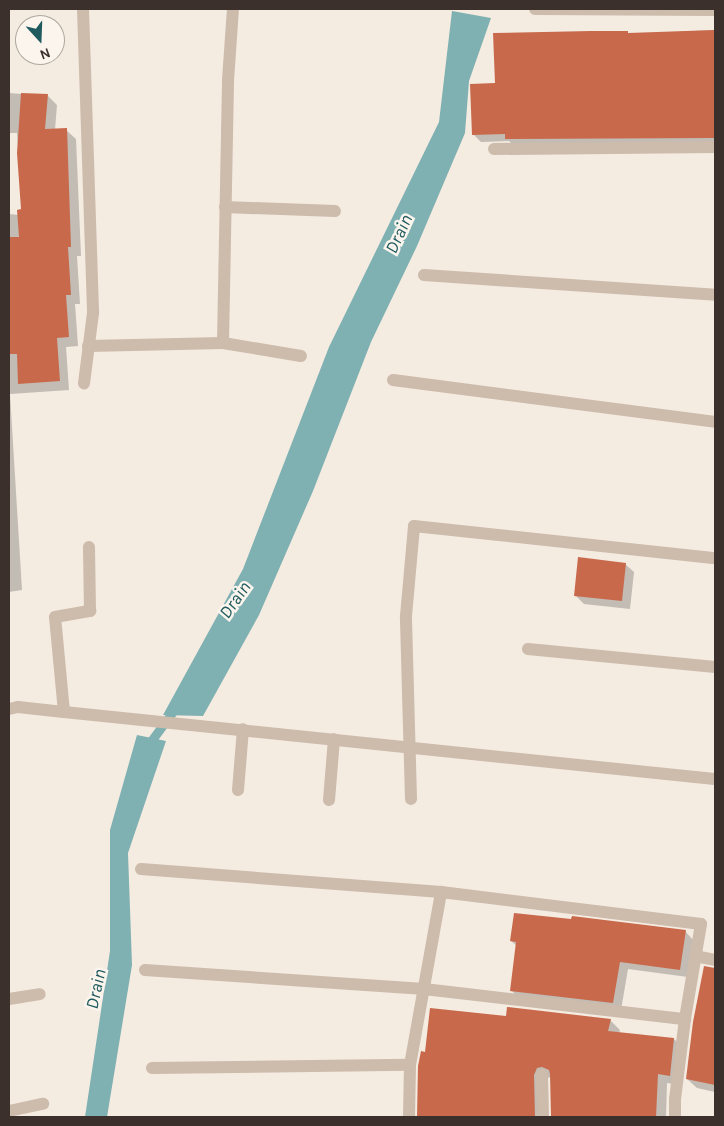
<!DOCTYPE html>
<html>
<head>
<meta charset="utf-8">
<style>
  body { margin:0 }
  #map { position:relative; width:724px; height:1126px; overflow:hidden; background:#f4ebe1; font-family:Karla,sans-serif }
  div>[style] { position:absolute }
  .water>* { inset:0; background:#7fb0b2 }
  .shadow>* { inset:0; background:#0003 }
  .stream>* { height:9px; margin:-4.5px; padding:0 4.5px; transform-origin:4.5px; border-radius:4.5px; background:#7fb0b2 }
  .building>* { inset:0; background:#c8694b }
  .minor>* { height:12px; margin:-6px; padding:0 6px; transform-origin:6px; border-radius:6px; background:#cdbbac }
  span { translate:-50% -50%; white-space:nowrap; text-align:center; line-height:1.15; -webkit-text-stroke:5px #fbf5ee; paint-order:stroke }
  .water-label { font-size:18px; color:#1f5a5e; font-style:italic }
  .frame { position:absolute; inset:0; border:10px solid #3b302b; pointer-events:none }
  .north { position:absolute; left:15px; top:15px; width:50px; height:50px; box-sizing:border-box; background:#fbf5ee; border:1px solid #aea6a0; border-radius:50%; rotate:160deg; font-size:14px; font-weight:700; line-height:20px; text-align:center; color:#3b302b }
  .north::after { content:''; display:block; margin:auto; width:18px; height:22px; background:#1f5a5e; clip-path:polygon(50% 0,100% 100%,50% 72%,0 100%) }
</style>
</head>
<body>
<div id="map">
  <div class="water">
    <i style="clip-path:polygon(452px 11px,491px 18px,469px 81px,465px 133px,417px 246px,371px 342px,313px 491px,259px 615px,203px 716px,163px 715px,243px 569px,329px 347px,439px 122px)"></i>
    <i style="clip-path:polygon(137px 735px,166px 741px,128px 853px,132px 965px,107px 1117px,85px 1117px,110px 951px,110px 830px)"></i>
  </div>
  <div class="shadow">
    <i style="clip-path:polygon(715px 30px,715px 146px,515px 147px,509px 141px,481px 142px,473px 134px,496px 84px,628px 33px,629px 34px)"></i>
    <i style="clip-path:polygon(9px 93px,48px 96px,57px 105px,55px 130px,66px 130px,76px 139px,81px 256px,77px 256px,80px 304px,75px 304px,78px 346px,66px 347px,69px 390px,10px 394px,22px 590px,9px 592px,9px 214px,19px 215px,22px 210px,17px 133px,9px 133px)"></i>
    <i style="clip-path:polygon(625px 564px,634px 572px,630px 609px,584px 604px,575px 595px)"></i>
    <i style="clip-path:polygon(685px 931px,693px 940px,688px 977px,628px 969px,621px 1010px,519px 998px,511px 990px,517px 946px,511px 941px)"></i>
    <i style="clip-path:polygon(703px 981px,715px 983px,715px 1092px,697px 1088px,687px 1079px)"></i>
    <i style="clip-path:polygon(507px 1017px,610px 1020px,620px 1030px,619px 1034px,674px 1039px,684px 1049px,679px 1085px,667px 1083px,666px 1117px,552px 1117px,551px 1077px,547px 1078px,544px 1117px,418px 1117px,419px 1066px,426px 1053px)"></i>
  </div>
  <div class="stream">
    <i style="left:148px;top:749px;width:9px;rotate:-69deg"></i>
    <i style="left:151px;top:741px;width:44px;rotate:-53.4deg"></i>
  </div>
  <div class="building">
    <i style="clip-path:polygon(715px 30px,715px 138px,505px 139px,505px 134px,472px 135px,470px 84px,495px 83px,493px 33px,591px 31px,628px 31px,628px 33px)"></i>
    <i style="clip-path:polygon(21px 93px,48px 94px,45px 129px,67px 128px,71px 247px,68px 247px,71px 295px,66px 295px,69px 337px,57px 338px,60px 381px,18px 384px,17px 354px,9px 354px,9px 237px,19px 237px,17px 210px,21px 209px,17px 153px)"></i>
    <i style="clip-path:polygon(578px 557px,626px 563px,622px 601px,574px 596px)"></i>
    <i style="clip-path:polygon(514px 913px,571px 919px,572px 916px,686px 930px,680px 970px,620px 962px,613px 1003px,510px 991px,516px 942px,510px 941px)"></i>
    <i style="clip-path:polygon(704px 966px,715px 968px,715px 1085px,686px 1079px,693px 1022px)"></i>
    <i style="clip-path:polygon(507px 1007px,611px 1019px,608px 1031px,674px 1038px,670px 1076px,658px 1074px,656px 1117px,551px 1117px,550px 1074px,549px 1070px,542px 1067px,537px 1068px,534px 1075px,535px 1117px,417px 1117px,418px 1066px,421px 1051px,425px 1052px,430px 1008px,506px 1016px)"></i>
  </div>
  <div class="minor">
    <i style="left:83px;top:9px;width:304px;rotate:88.1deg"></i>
    <i style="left:93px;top:313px;width:71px;rotate:97.3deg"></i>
    <i style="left:535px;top:9px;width:180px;rotate:0.3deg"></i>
    <i style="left:494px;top:149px;width:221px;rotate:-0.5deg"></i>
    <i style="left:225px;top:207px;width:110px;rotate:2.1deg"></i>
    <i style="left:424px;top:275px;width:292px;rotate:3.9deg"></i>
    <i style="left:223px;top:343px;width:263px;rotate:-88.9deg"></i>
    <i style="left:228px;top:80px;width:71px;rotate:-86deg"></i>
    <i style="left:88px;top:346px;width:135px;rotate:-1.3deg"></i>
    <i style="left:223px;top:343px;width:79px;rotate:9.5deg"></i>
    <i style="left:393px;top:380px;width:325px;rotate:7.4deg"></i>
    <i style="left:528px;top:649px;width:188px;rotate:5.5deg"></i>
    <i style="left:9px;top:709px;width:9px;rotate:-13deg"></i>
    <i style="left:18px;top:707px;width:46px;rotate:6.2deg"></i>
    <i style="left:64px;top:712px;width:654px;rotate:5.88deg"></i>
    <i style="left:64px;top:712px;width:95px;rotate:-95.4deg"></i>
    <i style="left:55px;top:617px;width:36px;rotate:-10deg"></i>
    <i style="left:90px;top:611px;width:64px;rotate:-90.9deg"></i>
    <i style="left:238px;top:790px;width:61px;rotate:-85.3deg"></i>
    <i style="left:411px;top:799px;width:183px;rotate:-91.6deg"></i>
    <i style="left:406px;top:616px;width:90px;rotate:-84.9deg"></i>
    <i style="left:414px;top:526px;width:303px;rotate:6.1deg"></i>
    <i style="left:329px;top:800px;width:61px;rotate:-85.3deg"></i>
    <i style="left:141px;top:869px;width:301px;rotate:4.4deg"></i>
    <i style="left:441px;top:892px;width:262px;rotate:7deg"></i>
    <i style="left:701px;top:924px;width:96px;rotate:99.6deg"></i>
    <i style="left:685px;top:1019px;width:81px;rotate:97.1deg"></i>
    <i style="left:675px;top:1099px;width:18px;rotate:90deg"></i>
    <i style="left:695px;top:956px;width:20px;rotate:11deg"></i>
    <i style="left:145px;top:970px;width:280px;rotate:3.9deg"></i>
    <i style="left:424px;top:989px;width:263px;rotate:6.6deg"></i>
    <i style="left:9px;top:999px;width:31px;rotate:-9deg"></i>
    <i style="left:152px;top:1068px;width:258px;rotate:-0.7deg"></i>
    <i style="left:542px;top:1075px;width:42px;rotate:88.6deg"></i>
    <i style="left:9px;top:1111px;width:35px;rotate:-12deg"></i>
    <i style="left:409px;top:1117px;width:52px;rotate:-88.9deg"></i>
    <i style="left:410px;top:1065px;width:176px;rotate:-79.8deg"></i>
  </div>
  <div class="water-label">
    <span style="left:399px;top:234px;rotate:-65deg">Drain</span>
    <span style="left:235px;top:600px;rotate:-55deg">Drain</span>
    <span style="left:96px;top:989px;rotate:-78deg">Drain</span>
  </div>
  <div class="frame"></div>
  <div class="north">N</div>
</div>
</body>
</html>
